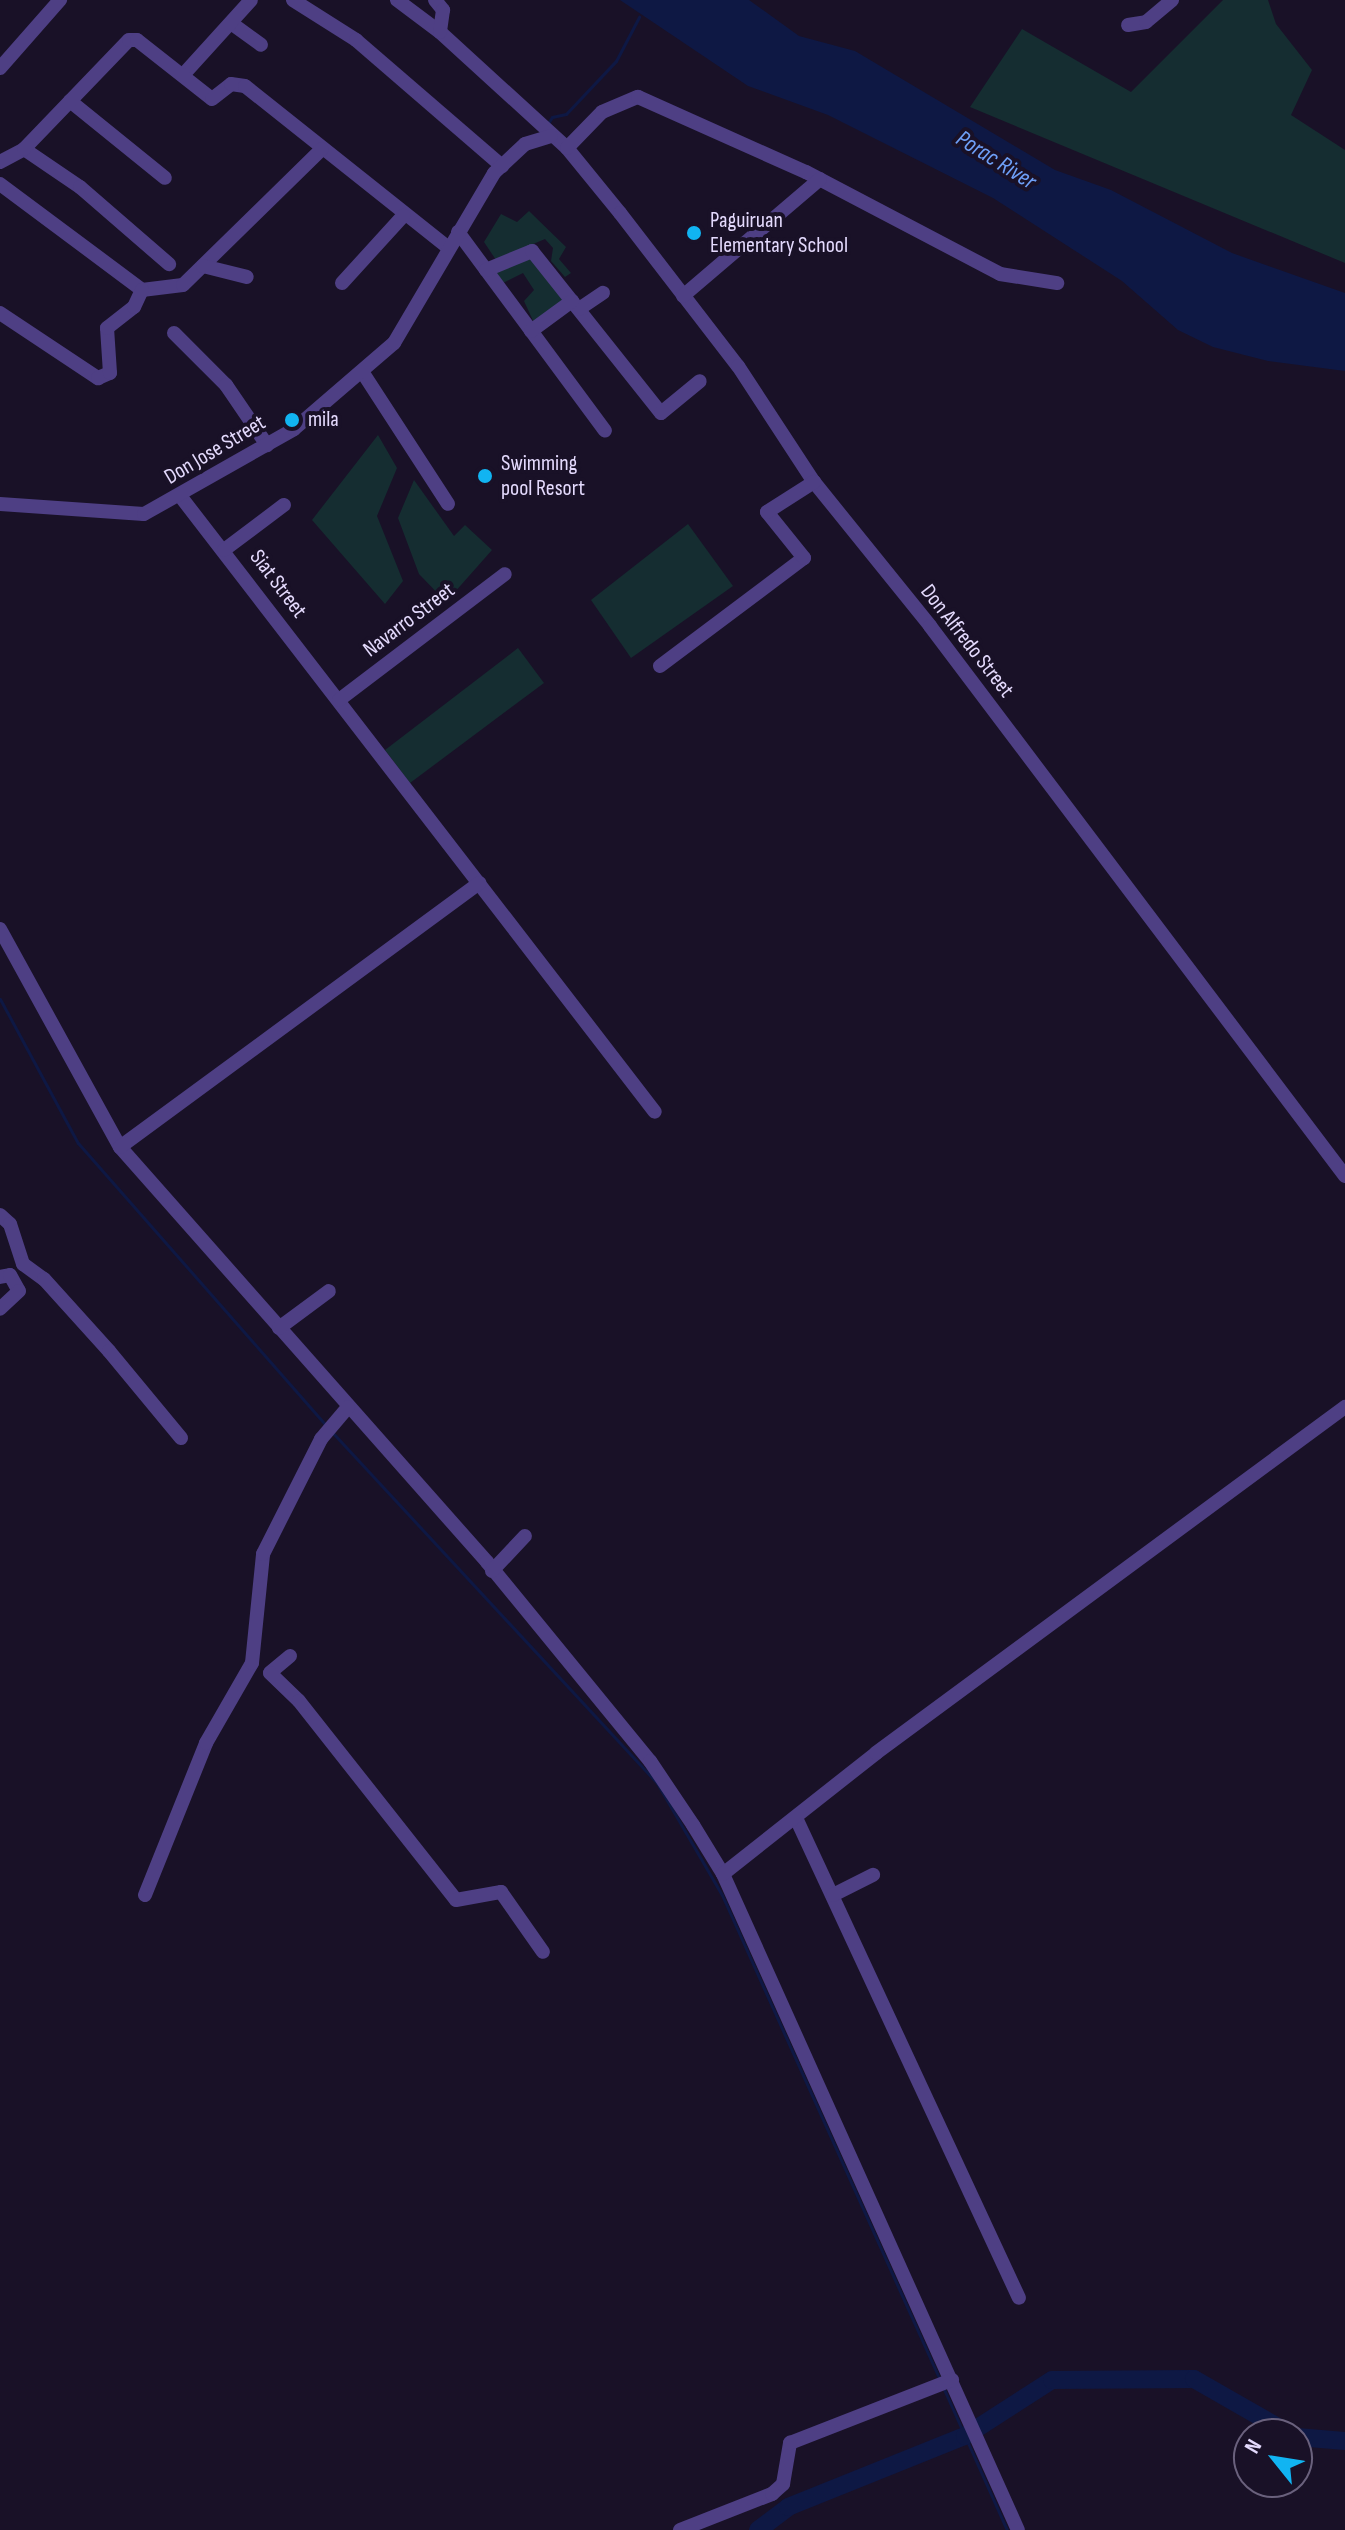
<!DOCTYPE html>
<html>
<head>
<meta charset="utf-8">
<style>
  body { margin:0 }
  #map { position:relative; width:1345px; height:2530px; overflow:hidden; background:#191127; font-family:"Sofia Sans Condensed",sans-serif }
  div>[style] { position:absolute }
  .green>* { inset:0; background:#152d31 }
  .water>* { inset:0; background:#0e1844 }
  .stream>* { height:3px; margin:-1.5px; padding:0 1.5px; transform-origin:1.5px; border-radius:1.5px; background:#0e1844 }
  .river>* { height:18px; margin:-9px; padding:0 9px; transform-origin:9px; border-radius:9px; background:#0e1844 }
  .minor>* { height:14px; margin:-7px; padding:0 7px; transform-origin:7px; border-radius:7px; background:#4e3f84 }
  .dots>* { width:22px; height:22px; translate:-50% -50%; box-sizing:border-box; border:4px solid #191127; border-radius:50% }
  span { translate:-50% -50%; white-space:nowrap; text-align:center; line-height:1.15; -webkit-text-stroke:8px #191127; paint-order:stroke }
  .poi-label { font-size:22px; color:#e4dafd }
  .left { translate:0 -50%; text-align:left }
  .street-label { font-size:22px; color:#e4dafd }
  .water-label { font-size:24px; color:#6e9ff7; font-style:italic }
  .north { position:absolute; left:1233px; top:2418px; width:80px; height:80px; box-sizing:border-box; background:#191127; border:2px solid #6a617d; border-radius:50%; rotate:300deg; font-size:22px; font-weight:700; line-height:32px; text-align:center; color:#e4dafd }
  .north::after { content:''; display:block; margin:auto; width:28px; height:36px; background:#11b4f2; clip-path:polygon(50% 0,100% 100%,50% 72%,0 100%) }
</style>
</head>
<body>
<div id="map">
  <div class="green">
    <i style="clip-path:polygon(1223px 0,1268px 0,1276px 24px,1312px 70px,1291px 115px,1345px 150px,1345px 263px,970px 107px,1022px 29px,1131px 92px)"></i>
    <i style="clip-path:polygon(529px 211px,566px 247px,559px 259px,571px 273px,565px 277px,551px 261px,553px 248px,545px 239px,496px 260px,484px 242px,501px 214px,517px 222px)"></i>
    <i style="clip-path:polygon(533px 255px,566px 301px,535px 325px,524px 301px,534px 290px,523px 273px,503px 283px,494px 270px)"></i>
    <i style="clip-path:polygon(378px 435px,397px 468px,377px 516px,403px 581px,385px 604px,312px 520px)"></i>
    <i style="clip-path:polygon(414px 480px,454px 536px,465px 525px,492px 550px,446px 602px,419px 574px,398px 518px)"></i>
    <i style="clip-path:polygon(688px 524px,733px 586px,631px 658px,591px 600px)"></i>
    <i style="clip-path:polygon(518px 648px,544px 683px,410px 783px,385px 750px)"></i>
  </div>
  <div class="water">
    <i style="clip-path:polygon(620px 0,749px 0,799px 36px,855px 51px,1055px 170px,1111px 190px,1232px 253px,1345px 293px,1345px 371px,1268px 361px,1213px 347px,1178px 330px,1122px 281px,993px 198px,828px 115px,748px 86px)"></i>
  </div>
  <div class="stream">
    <i style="left:547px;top:125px;width:9px;rotate:-58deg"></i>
    <i style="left:552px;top:117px;width:14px;rotate:-12deg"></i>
    <i style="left:566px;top:114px;width:73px;rotate:-46.7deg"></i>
    <i style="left:616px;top:61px;width:50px;rotate:-62.4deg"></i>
    <i style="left:0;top:999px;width:164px;rotate:61.6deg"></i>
    <i style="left:78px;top:1143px;width:377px;rotate:48.7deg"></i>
    <i style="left:332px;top:1432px;width:478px;rotate:47.2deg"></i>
    <i style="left:657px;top:1783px;width:129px;rotate:59.9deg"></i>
    <i style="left:722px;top:1895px;width:532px;rotate:65.8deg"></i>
    <i style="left:943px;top:2387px;width:157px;rotate:65.9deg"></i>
  </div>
  <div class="river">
    <i style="left:1297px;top:2437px;width:48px;rotate:4.8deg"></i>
    <i style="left:758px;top:2530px;width:38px;rotate:-37deg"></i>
    <i style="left:788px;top:2507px;width:191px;rotate:-21.9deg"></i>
    <i style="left:965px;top:2436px;width:103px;rotate:-32.8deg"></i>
    <i style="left:1052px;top:2380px;width:142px;rotate:-0.4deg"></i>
    <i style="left:1194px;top:2379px;width:111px;rotate:29.8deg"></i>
  </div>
  <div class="minor">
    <i style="left:293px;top:0;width:75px;rotate:32.4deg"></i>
    <i style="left:356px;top:40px;width:193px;rotate:40.8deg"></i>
    <i style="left:397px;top:0;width:54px;rotate:36.7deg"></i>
    <i style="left:440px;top:32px;width:172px;rotate:42.4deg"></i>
    <i style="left:567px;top:148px;width:84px;rotate:50.8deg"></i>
    <i style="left:620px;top:213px;width:193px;rotate:52.4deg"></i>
    <i style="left:738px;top:366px;width:139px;rotate:56.8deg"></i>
    <i style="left:814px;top:482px;width:185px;rotate:51.1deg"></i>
    <i style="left:930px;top:626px;width:689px;rotate:52.96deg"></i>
    <i style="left:435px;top:0;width:13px;rotate:51deg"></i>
    <i style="left:443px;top:10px;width:22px;rotate:98deg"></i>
    <i style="left:231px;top:23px;width:37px;rotate:36deg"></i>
    <i style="left:1128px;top:25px;width:18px;rotate:-9deg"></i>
    <i style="left:1146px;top:22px;width:34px;rotate:-40deg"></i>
    <i style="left:0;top:68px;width:91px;rotate:-48.6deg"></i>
    <i style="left:183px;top:75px;width:101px;rotate:-47.8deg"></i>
    <i style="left:70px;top:101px;width:122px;rotate:39deg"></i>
    <i style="left:567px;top:148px;width:50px;rotate:-45.8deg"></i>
    <i style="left:602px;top:112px;width:39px;rotate:-23deg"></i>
    <i style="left:638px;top:97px;width:184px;rotate:24.1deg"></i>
    <i style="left:806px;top:172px;width:219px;rotate:27.7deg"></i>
    <i style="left:1000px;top:274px;width:58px;rotate:9deg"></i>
    <i style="left:24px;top:149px;width:68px;rotate:34.2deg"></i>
    <i style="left:80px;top:187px;width:118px;rotate:40.9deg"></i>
    <i style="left:0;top:162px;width:27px;rotate:-28deg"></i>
    <i style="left:24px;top:149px;width:151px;rotate:-46.1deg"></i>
    <i style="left:129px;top:40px;width:8px"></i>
    <i style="left:137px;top:40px;width:95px;rotate:38.2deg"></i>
    <i style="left:212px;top:99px;width:24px;rotate:-38deg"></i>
    <i style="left:231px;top:84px;width:14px;rotate:8deg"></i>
    <i style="left:245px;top:86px;width:260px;rotate:38.5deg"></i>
    <i style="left:0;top:184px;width:177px;rotate:36.7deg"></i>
    <i style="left:142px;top:290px;width:41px;rotate:-7deg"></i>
    <i style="left:183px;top:285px;width:194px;rotate:-44.4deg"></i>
    <i style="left:458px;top:232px;width:247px;rotate:53.5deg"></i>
    <i style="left:203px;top:266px;width:45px;rotate:14deg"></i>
    <i style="left:486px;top:270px;width:50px;rotate:-22.4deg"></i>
    <i style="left:532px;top:251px;width:207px;rotate:51.5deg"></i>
    <i style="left:661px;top:413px;width:50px;rotate:-39.4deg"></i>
    <i style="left:342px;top:283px;width:91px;rotate:-47.7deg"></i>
    <i style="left:683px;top:296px;width:180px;rotate:-40.5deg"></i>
    <i style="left:579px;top:309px;width:29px;rotate:-34deg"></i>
    <i style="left:0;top:313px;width:118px;rotate:33.6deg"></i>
    <i style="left:98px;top:378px;width:13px;rotate:-23deg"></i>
    <i style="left:110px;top:373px;width:45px;rotate:-93.8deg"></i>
    <i style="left:107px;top:328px;width:34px;rotate:-38deg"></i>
    <i style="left:134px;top:307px;width:19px;rotate:-65deg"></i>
    <i style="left:531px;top:331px;width:51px;rotate:-36.2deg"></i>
    <i style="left:174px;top:333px;width:74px;rotate:45deg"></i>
    <i style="left:226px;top:385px;width:73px;rotate:55.7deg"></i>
    <i style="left:363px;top:373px;width:156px;rotate:57deg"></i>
    <i style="left:181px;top:497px;width:776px;rotate:52.38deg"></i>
    <i style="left:0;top:504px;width:144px;rotate:4deg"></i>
    <i style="left:144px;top:514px;width:172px;rotate:-29.5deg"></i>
    <i style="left:294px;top:429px;width:132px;rotate:-40.7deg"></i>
    <i style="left:394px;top:343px;width:197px;rotate:-59.5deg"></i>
    <i style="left:494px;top:173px;width:42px;rotate:-43.1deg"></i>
    <i style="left:525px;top:144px;width:27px;rotate:-17deg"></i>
    <i style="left:224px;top:550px;width:75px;rotate:-36.9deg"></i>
    <i style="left:660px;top:666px;width:180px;rotate:-36.9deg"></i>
    <i style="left:804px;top:558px;width:59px;rotate:-128.8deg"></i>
    <i style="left:767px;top:512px;width:56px;rotate:-32.6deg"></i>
    <i style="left:339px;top:700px;width:208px;rotate:-37.2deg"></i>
    <i style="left:0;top:929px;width:249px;rotate:61.2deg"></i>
    <i style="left:120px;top:1147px;width:554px;rotate:48.51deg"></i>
    <i style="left:487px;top:1562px;width:257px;rotate:50.7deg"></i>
    <i style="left:650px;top:1761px;width:77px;rotate:56.1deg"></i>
    <i style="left:693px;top:1825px;width:57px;rotate:58.5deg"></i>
    <i style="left:723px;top:1874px;width:719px;rotate:65.79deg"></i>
    <i style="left:120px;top:1147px;width:446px;rotate:-36.3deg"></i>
    <i style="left:0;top:1215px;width:13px;rotate:42deg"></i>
    <i style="left:10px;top:1224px;width:42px;rotate:72deg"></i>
    <i style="left:23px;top:1264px;width:26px;rotate:36deg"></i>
    <i style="left:44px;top:1279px;width:97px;rotate:47.9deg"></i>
    <i style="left:109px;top:1351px;width:113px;rotate:50.4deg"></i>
    <i style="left:0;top:1277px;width:10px;rotate:-11deg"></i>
    <i style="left:10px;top:1275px;width:18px;rotate:61deg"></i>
    <i style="left:19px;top:1291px;width:26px;rotate:137deg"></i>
    <i style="left:279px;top:1328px;width:62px;rotate:-36.5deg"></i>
    <i style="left:492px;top:1571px;width:48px;rotate:-46.7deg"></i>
    <i style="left:290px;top:1656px;width:26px;rotate:140deg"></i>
    <i style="left:270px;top:1673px;width:40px;rotate:44deg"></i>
    <i style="left:299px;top:1701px;width:253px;rotate:51.7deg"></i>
    <i style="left:456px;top:1900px;width:46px;rotate:-10.1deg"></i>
    <i style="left:501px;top:1892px;width:73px;rotate:55deg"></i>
    <i style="left:796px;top:1818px;width:529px;rotate:65.08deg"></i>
    <i style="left:723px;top:1874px;width:195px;rotate:-38.3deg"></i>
    <i style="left:876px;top:1753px;width:583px;rotate:-36.42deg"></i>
    <i style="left:145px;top:1895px;width:164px;rotate:-68.1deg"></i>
    <i style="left:206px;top:1743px;width:92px;rotate:-60.1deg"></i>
    <i style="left:252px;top:1663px;width:110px;rotate:-84.2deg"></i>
    <i style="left:263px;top:1554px;width:129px;rotate:-63.2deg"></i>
    <i style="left:321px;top:1439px;width:42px;rotate:-49.8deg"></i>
    <i style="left:833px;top:1895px;width:45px;rotate:-26.6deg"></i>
    <i style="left:680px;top:2530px;width:99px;rotate:-21.4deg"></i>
    <i style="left:772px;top:2494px;width:15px;rotate:-42deg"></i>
    <i style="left:783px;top:2484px;width:42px;rotate:-80.3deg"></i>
    <i style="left:790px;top:2443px;width:174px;rotate:-21.3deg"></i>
  </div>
  <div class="dots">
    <i style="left:694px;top:233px;background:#11b4f2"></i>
    <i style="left:292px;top:420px;background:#11b4f2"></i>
    <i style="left:485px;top:476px;background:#11b4f2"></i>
  </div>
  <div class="poi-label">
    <span class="left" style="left:710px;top:233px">Paguiruan<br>Elementary School</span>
    <span class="left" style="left:308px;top:420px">mila</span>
    <span class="left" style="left:501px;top:476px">Swimming<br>pool Resort</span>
  </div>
  <div class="street-label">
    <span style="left:215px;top:450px;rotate:-31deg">Don Jose Street</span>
    <span style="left:278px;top:584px;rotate:53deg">Siat Street</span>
    <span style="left:409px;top:620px;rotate:-37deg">Navarro Street</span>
    <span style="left:967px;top:641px;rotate:52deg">Don Alfredo Street</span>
  </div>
  <div class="water-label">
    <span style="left:996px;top:160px;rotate:32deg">Porac River</span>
  </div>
  <div class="north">N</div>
</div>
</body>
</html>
